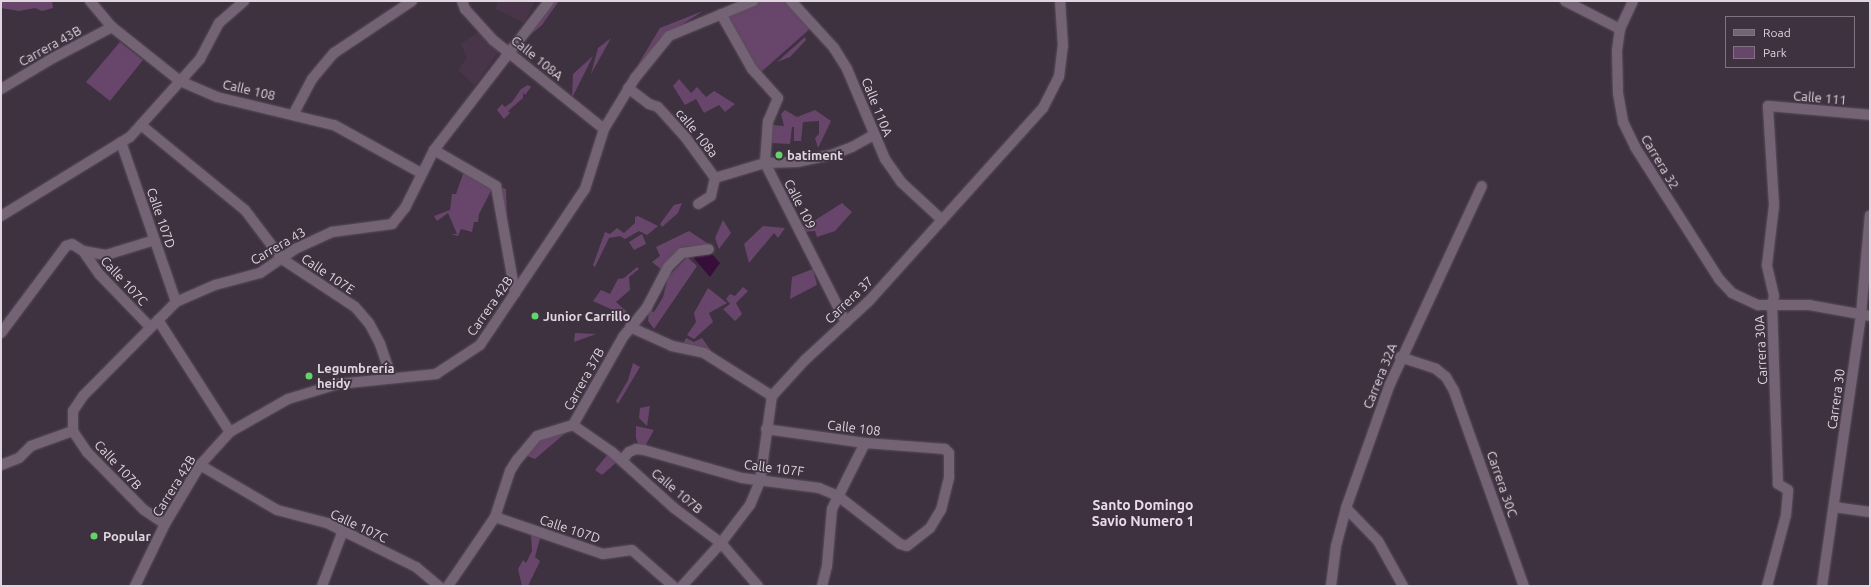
<!DOCTYPE html>
<html>
<head>
<meta charset="utf-8">
<style>
  body { margin:0 }
  #map { position:relative; width:1871px; height:587px; overflow:hidden; background:#3f3240; font-family:Ubuntu,sans-serif }
  div>[style] { position:absolute }
  .built>* { inset:0; background:#483549 }
  .green>* { inset:0; background:#68456a }
  .water>* { inset:0; background:#360e39 }
  .roads { filter:drop-shadow(0 0 1px #5a4e5b) drop-shadow(0 0 1px #5a4e5b) }
  .minor>* { height:10px; margin:-5px; padding:0 5px; transform-origin:5px; border-radius:5px; background:#736374 }
  .dots>* { width:11px; height:11px; translate:-50% -50%; box-sizing:border-box; border:2px solid #3f3240; border-radius:50% }
  span { translate:-50% -50%; white-space:nowrap; text-align:center; line-height:1.15; -webkit-text-stroke:3.5px #3f3240; paint-order:stroke }
  .street-label { font-size:13px; color:#dfd6e0 }
  .poi-label { font-size:13px; color:#dfd6e0; font-weight:700 }
  .left { translate:0 -50%; text-align:left }
  .neighbourhood-label { font-size:14px; color:#ecdaec; font-weight:700 }
  .frame { position:absolute; inset:0; border:2px solid #dfd6e0; pointer-events:none }
  .legend { position:absolute; left:1725px; top:16px; width:130px; height:52px; box-sizing:border-box; background:#3f3240; border:1px solid #7f7480; margin:0; padding:5px 7px; list-style:none; font-size:12px; color:#dfd6e0 }
  .legend li { display:flex; align-items:center; gap:8px; height:20px }
  .legend b { width:20px; border:1px solid #7f7480 }
</style>
</head>
<body>
<div id="map">
  <div class="built">
    <i style="clip-path:polygon(498px 1px,535px 1px,524px 23px,496px 9px)"></i>
    <i style="clip-path:polygon(478px 32px,498px 52px,475px 86px,458px 70px,467px 58px,461px 44px)"></i>
  </div>
  <div class="green">
    <i style="clip-path:polygon(1px 1px,52px 1px,53px 8px,42px 11px,35px 8px,19px 11px,1px 8px)"></i>
    <i style="clip-path:polygon(552px 1px,559px 1px,542px 25px,523px 41px)"></i>
    <i style="clip-path:polygon(756px 1px,788px 1px,812px 27px,760px 73px,725px 15px)"></i>
    <i style="clip-path:polygon(703px 11px,672px 31px,636px 68px,660px 28px)"></i>
    <i style="clip-path:polygon(805px 37px,806px 40px,790px 57px,777px 62px)"></i>
    <i style="clip-path:polygon(611px 38px,591px 74px,598px 48px)"></i>
    <i style="clip-path:polygon(120px 42px,143px 60px,110px 101px,86px 82px)"></i>
    <i style="clip-path:polygon(593px 56px,572px 98px,573px 74px)"></i>
    <i style="clip-path:polygon(679px 79px,691px 93px,697px 87px,706px 97px,714px 91px,735px 104px,725px 112px,719px 105px,704px 113px,696px 99px,685px 105px,673px 86px)"></i>
    <i style="clip-path:polygon(528px 85px,531px 87px,525px 95px,523px 93px,523px 98px,508px 111px,510px 113px,504px 119px,497px 110px,502px 104px,505px 107px,512px 102px,521px 89px)"></i>
    <i style="clip-path:polygon(785px 110px,797px 117px,815px 110px,831px 121px,818px 148px,815px 138px,819px 134px,819px 121px,803px 122px,801px 141px,794px 141px,794px 127px,792px 127px,790px 144px,771px 143px,772px 125px,784px 126px,781px 114px)"></i>
    <i style="clip-path:polygon(464px 171px,492px 189px,479px 214px,478px 222px,474px 222px,472px 232px,461px 229px,458px 236px,451px 234px,457px 234px,448px 213px,437px 221px,434px 216px,450px 210px,452px 194px,456px 194px)"></i>
    <i style="clip-path:polygon(499px 187px,506px 189px,507px 223px)"></i>
    <i style="clip-path:polygon(682px 203px,678px 213px,662px 227px,660px 224px,674px 205px)"></i>
    <i style="clip-path:polygon(842px 203px,852px 212px,835px 231px,817px 237px,815px 231px,803px 232px,801px 226px,809px 224px)"></i>
    <i style="clip-path:polygon(638px 216px,658px 226px,647px 235px,639px 231px,625px 239px,620px 236px,609px 238px,595px 267px,593px 265px,605px 232px,610px 234px,617px 228px,624px 233px,635px 223px,635px 217px)"></i>
    <i style="clip-path:polygon(723px 220px,731px 233px,719px 249px,715px 238px)"></i>
    <i style="clip-path:polygon(763px 226px,785px 228px,778px 238px,774px 233px,749px 263px,744px 244px)"></i>
    <i style="clip-path:polygon(689px 231px,710px 245px,681px 247px,662px 270px,652px 262px,660px 256px,656px 247px)"></i>
    <i style="clip-path:polygon(642px 234px,646px 244px,634px 250px,629px 242px)"></i>
    <i style="clip-path:polygon(687px 257px,697px 266px,654px 329px,648px 321px,649px 310px,654px 312px,663px 297px,668px 277px)"></i>
    <i style="clip-path:polygon(637px 267px,639px 269px,629px 277px,630px 290px,616px 302px,627px 312px,624px 315px,593px 301px,601px 290px,610px 294px,618px 279px,624px 278px)"></i>
    <i style="clip-path:polygon(813px 269px,817px 285px,790px 299px,792px 277px)"></i>
    <i style="clip-path:polygon(743px 287px,748px 291px,736px 303px,742px 314px,735px 321px,723px 309px,730px 304px,726px 299px,730px 294px,735px 296px)"></i>
    <i style="clip-path:polygon(708px 288px,727px 303px,709px 313px,713px 322px,694px 339px,687px 335px,696px 322px,694px 313px)"></i>
    <i style="clip-path:polygon(575px 333px,596px 334px,574px 342px)"></i>
    <i style="clip-path:polygon(686px 338px,694px 342px,702px 338px,714px 355px,705px 347px,694px 348px,683px 344px)"></i>
    <i style="clip-path:polygon(633px 363px,640px 367px,618px 404px,616px 401px,628px 380px)"></i>
    <i style="clip-path:polygon(650px 406px,647px 426px,639px 418px,640px 408px)"></i>
    <i style="clip-path:polygon(636px 426px,654px 430px,644px 448px,639px 446px,636px 438px)"></i>
    <i style="clip-path:polygon(569px 430px,535px 459px,525px 455px,538px 439px)"></i>
    <i style="clip-path:polygon(608px 454px,618px 461px,602px 475px,595px 470px)"></i>
    <i style="clip-path:polygon(531px 534px,540px 538px,535px 557px,540px 561px,528px 586px,522px 586px,518px 569px,523px 560px,526px 563px,532px 551px)"></i>
  </div>
  <div class="water">
    <i style="clip-path:polygon(711px 253px,720px 263px,710px 277px,691px 255px)"></i>
  </div>
  <div class="roads">
    <div class="minor">
      <i style="left:90px;top:1px;width:34px;rotate:50deg"></i>
      <i style="left:112px;top:27px;width:87px;rotate:38.5deg"></i>
      <i style="left:180px;top:81px;width:40px;rotate:23.4deg"></i>
      <i style="left:217px;top:97px;width:120px;rotate:13.5deg"></i>
      <i style="left:334px;top:125px;width:99px;rotate:28.9deg"></i>
      <i style="left:462px;top:1px;width:9px;rotate:69deg"></i>
      <i style="left:465px;top:9px;width:42px;rotate:47.9deg"></i>
      <i style="left:493px;top:40px;width:142px;rotate:38.7deg"></i>
      <i style="left:791px;top:1px;width:64px;rotate:47.5deg"></i>
      <i style="left:834px;top:48px;width:25px;rotate:58deg"></i>
      <i style="left:847px;top:69px;width:98px;rotate:67.1deg"></i>
      <i style="left:885px;top:159px;width:28px;rotate:55deg"></i>
      <i style="left:901px;top:182px;width:56px;rotate:42.8deg"></i>
      <i style="left:1565px;top:1px;width:62px;rotate:27deg"></i>
      <i style="left:1633px;top:1px;width:31px;rotate:115deg"></i>
      <i style="left:1620px;top:29px;width:22px;rotate:98deg"></i>
      <i style="left:1617px;top:51px;width:42px;rotate:88.6deg"></i>
      <i style="left:1618px;top:93px;width:29px;rotate:80deg"></i>
      <i style="left:1623px;top:122px;width:28px;rotate:64deg"></i>
      <i style="left:1635px;top:147px;width:156px;rotate:57.5deg"></i>
      <i style="left:1719px;top:279px;width:19px;rotate:47deg"></i>
      <i style="left:1732px;top:293px;width:29px;rotate:25deg"></i>
      <i style="left:1758px;top:305px;width:51px"></i>
      <i style="left:1809px;top:305px;width:62px;rotate:10.2deg"></i>
      <i style="left:721px;top:14px;width:63px;rotate:60.6deg"></i>
      <i style="left:752px;top:69px;width:39px;rotate:48deg"></i>
      <i style="left:778px;top:98px;width:25px;rotate:113deg"></i>
      <i style="left:768px;top:121px;width:42px;rotate:94.1deg"></i>
      <i style="left:765px;top:163px;width:179px;rotate:63.1deg"></i>
      <i style="left:628px;top:88px;width:26px;rotate:37deg"></i>
      <i style="left:649px;top:104px;width:9px;rotate:18deg"></i>
      <i style="left:658px;top:107px;width:42px;rotate:47.9deg"></i>
      <i style="left:686px;top:138px;width:49px;rotate:54.1deg"></i>
      <i style="left:715px;top:178px;width:18px;rotate:103deg"></i>
      <i style="left:711px;top:196px;width:15px;rotate:148deg"></i>
      <i style="left:1px;top:89px;width:61px;rotate:-30.8deg"></i>
      <i style="left:53px;top:58px;width:67px;rotate:-27.7deg"></i>
      <i style="left:294px;top:113px;width:38px;rotate:-62deg"></i>
      <i style="left:312px;top:79px;width:34px;rotate:-50deg"></i>
      <i style="left:334px;top:53px;width:94px;rotate:-33.7deg"></i>
      <i style="left:141px;top:125px;width:134px;rotate:39.3deg"></i>
      <i style="left:245px;top:210px;width:61px;rotate:52.9deg"></i>
      <i style="left:282px;top:259px;width:87px;rotate:33.3deg"></i>
      <i style="left:355px;top:307px;width:21px;rotate:49deg"></i>
      <i style="left:369px;top:323px;width:24px;rotate:62deg"></i>
      <i style="left:380px;top:344px;width:36px;rotate:71deg"></i>
      <i style="left:121px;top:142px;width:169px;rotate:71deg"></i>
      <i style="left:434px;top:150px;width:72px;rotate:30.1deg"></i>
      <i style="left:496px;top:186px;width:109px;rotate:79.9deg"></i>
      <i style="left:715px;top:178px;width:52px;rotate:-16.7deg"></i>
      <i style="left:765px;top:163px;width:32px;rotate:-2deg"></i>
      <i style="left:797px;top:162px;width:38px;rotate:-12deg"></i>
      <i style="left:834px;top:154px;width:19px;rotate:-21deg"></i>
      <i style="left:852px;top:147px;width:25px;rotate:-29deg"></i>
      <i style="left:1px;top:216px;width:151px;rotate:-31.5deg"></i>
      <i style="left:130px;top:137px;width:105px;rotate:-48.1deg"></i>
      <i style="left:200px;top:59px;width:41px;rotate:-62.2deg"></i>
      <i style="left:219px;top:23px;width:33px;rotate:-41deg"></i>
      <i style="left:83px;top:251px;width:29px;rotate:55deg"></i>
      <i style="left:100px;top:275px;width:72px;rotate:46.1deg"></i>
      <i style="left:158px;top:320px;width:133px;rotate:57.3deg"></i>
      <i style="left:630px;top:327px;width:46px;rotate:24.3deg"></i>
      <i style="left:672px;top:346px;width:33px;rotate:12deg"></i>
      <i style="left:704px;top:353px;width:80px;rotate:32.3deg"></i>
      <i style="left:1px;top:333px;width:109px;rotate:-53.2deg"></i>
      <i style="left:66px;top:246px;width:6px;rotate:-18deg"></i>
      <i style="left:72px;top:244px;width:13px;rotate:32deg"></i>
      <i style="left:83px;top:251px;width:23px;rotate:10deg"></i>
      <i style="left:106px;top:255px;width:51px;rotate:-17deg"></i>
      <i style="left:1400px;top:357px;width:38px;rotate:18deg"></i>
      <i style="left:1436px;top:369px;width:13px;rotate:39deg"></i>
      <i style="left:1446px;top:377px;width:16px;rotate:60deg"></i>
      <i style="left:1454px;top:391px;width:207px;rotate:70.3deg"></i>
      <i style="left:573px;top:425px;width:47px;rotate:34.7deg"></i>
      <i style="left:612px;top:452px;width:84px;rotate:42.1deg"></i>
      <i style="left:674px;top:508px;width:59px;rotate:36.7deg"></i>
      <i style="left:721px;top:543px;width:57px;rotate:49.3deg"></i>
      <i style="left:573px;top:425px;width:101px;rotate:-60.4deg"></i>
      <i style="left:623px;top:337px;width:38px;rotate:-51deg"></i>
      <i style="left:647px;top:307px;width:45px;rotate:-62.3deg"></i>
      <i style="left:668px;top:267px;width:20px;rotate:-45deg"></i>
      <i style="left:682px;top:253px;width:27px;rotate:-8deg"></i>
      <i style="left:622px;top:460px;width:11px;rotate:-49deg"></i>
      <i style="left:629px;top:452px;width:8px;rotate:-23deg"></i>
      <i style="left:636px;top:449px;width:8px;rotate:7deg"></i>
      <i style="left:644px;top:450px;width:102px;rotate:15.9deg"></i>
      <i style="left:742px;top:478px;width:78px;rotate:7.4deg"></i>
      <i style="left:819px;top:488px;width:21px;rotate:23deg"></i>
      <i style="left:838px;top:496px;width:78px;rotate:37.7deg"></i>
      <i style="left:900px;top:544px;width:7px;rotate:16deg"></i>
      <i style="left:907px;top:546px;width:29px;rotate:-38deg"></i>
      <i style="left:930px;top:528px;width:21px;rotate:-59deg"></i>
      <i style="left:941px;top:510px;width:34px;rotate:-76deg"></i>
      <i style="left:949px;top:477px;width:24px;rotate:-90deg"></i>
      <i style="left:949px;top:453px;width:6px;rotate:-135deg"></i>
      <i style="left:945px;top:449px;width:80px;rotate:-175.7deg"></i>
      <i style="left:865px;top:443px;width:100px;rotate:-172deg"></i>
      <i style="left:1px;top:465px;width:19px;rotate:-21deg"></i>
      <i style="left:19px;top:458px;width:17px;rotate:-45deg"></i>
      <i style="left:31px;top:446px;width:45px;rotate:-19.7deg"></i>
      <i style="left:200px;top:465px;width:89px;rotate:30.3deg"></i>
      <i style="left:277px;top:510px;width:52px;rotate:14.6deg"></i>
      <i style="left:327px;top:523px;width:99px;rotate:26.3deg"></i>
      <i style="left:416px;top:567px;width:30px;rotate:40deg"></i>
      <i style="left:1834px;top:507px;width:36px;rotate:8deg"></i>
      <i style="left:1346px;top:508px;width:46px;rotate:45.9deg"></i>
      <i style="left:1378px;top:541px;width:51px;rotate:60.9deg"></i>
      <i style="left:495px;top:517px;width:114px;rotate:18.9deg"></i>
      <i style="left:603px;top:554px;width:29px;rotate:-8deg"></i>
      <i style="left:632px;top:550px;width:55px;rotate:41.3deg"></i>
      <i style="left:165px;top:524px;width:25px;rotate:-146deg"></i>
      <i style="left:144px;top:510px;width:81px;rotate:-134.5deg"></i>
      <i style="left:87px;top:452px;width:25px;rotate:-124deg"></i>
      <i style="left:73px;top:431px;width:20px;rotate:-90deg"></i>
      <i style="left:73px;top:411px;width:18px;rotate:-56deg"></i>
      <i style="left:83px;top:396px;width:132px;rotate:-45.3deg"></i>
      <i style="left:176px;top:302px;width:43px;rotate:-23.6deg"></i>
      <i style="left:215px;top:285px;width:47px;rotate:-14.9deg"></i>
      <i style="left:260px;top:273px;width:42px;rotate:-34.4deg"></i>
      <i style="left:295px;top:249px;width:41px;rotate:-24.7deg"></i>
      <i style="left:332px;top:232px;width:61px;rotate:-7.6deg"></i>
      <i style="left:392px;top:224px;width:21px;rotate:-51deg"></i>
      <i style="left:405px;top:208px;width:65px;rotate:-63.4deg"></i>
      <i style="left:434px;top:150px;width:188px;rotate:-52.3deg"></i>
      <i style="left:135px;top:586px;width:69px;rotate:-64.2deg"></i>
      <i style="left:165px;top:524px;width:69px;rotate:-59.3deg"></i>
      <i style="left:200px;top:465px;width:45px;rotate:-47.7deg"></i>
      <i style="left:230px;top:432px;width:67px;rotate:-29.6deg"></i>
      <i style="left:288px;top:399px;width:52px;rotate:-16.7deg"></i>
      <i style="left:338px;top:384px;width:99px;rotate:-5.8deg"></i>
      <i style="left:436px;top:374px;width:53px;rotate:-33.4deg"></i>
      <i style="left:480px;top:345px;width:188px;rotate:-56.1deg"></i>
      <i style="left:585px;top:189px;width:63px;rotate:-72.4deg"></i>
      <i style="left:604px;top:129px;width:60px;rotate:-58.7deg"></i>
      <i style="left:635px;top:78px;width:54px;rotate:-51deg"></i>
      <i style="left:669px;top:36px;width:91px;rotate:-22.6deg"></i>
      <i style="left:322px;top:586px;width:57px;rotate:-69.3deg"></i>
      <i style="left:448px;top:586px;width:83px;rotate:-55.7deg"></i>
      <i style="left:495px;top:517px;width:48px;rotate:-71.9deg"></i>
      <i style="left:510px;top:471px;width:13px;rotate:-58deg"></i>
      <i style="left:517px;top:460px;width:31px;rotate:-50deg"></i>
      <i style="left:537px;top:436px;width:38px;rotate:-17deg"></i>
      <i style="left:682px;top:586px;width:58px;rotate:-47.8deg"></i>
      <i style="left:721px;top:543px;width:48px;rotate:-52.7deg"></i>
      <i style="left:750px;top:505px;width:26px;rotate:-67deg"></i>
      <i style="left:760px;top:481px;width:86px;rotate:-82deg"></i>
      <i style="left:772px;top:396px;width:49px;rotate:-47.5deg"></i>
      <i style="left:805px;top:360px;width:87px;rotate:-42.7deg"></i>
      <i style="left:869px;top:301px;width:260px;rotate:-48deg"></i>
      <i style="left:1043px;top:108px;width:35px;rotate:-63deg"></i>
      <i style="left:1059px;top:77px;width:31px;rotate:-83deg"></i>
      <i style="left:1063px;top:46px;width:45px;rotate:-93.8deg"></i>
      <i style="left:822px;top:586px;width:21px;rotate:-76deg"></i>
      <i style="left:827px;top:566px;width:57px;rotate:-85deg"></i>
      <i style="left:832px;top:509px;width:74px;rotate:-63.4deg"></i>
      <i style="left:1331px;top:586px;width:40px;rotate:-82.9deg"></i>
      <i style="left:1336px;top:546px;width:39px;rotate:-75deg"></i>
      <i style="left:1346px;top:508px;width:132px;rotate:-70.5deg"></i>
      <i style="left:1390px;top:384px;width:218px;rotate:-65.1deg"></i>
      <i style="left:1767px;top:586px;width:73px;rotate:-75deg"></i>
      <i style="left:1786px;top:515px;width:25px;rotate:-85deg"></i>
      <i style="left:1788px;top:490px;width:12px;rotate:-149deg"></i>
      <i style="left:1778px;top:484px;width:178px;rotate:-91.9deg"></i>
      <i style="left:1772px;top:306px;width:10px;rotate:-79deg"></i>
      <i style="left:1774px;top:296px;width:32px;rotate:-103deg"></i>
      <i style="left:1767px;top:265px;width:60px;rotate:-83.3deg"></i>
      <i style="left:1774px;top:205px;width:99px;rotate:-93.5deg"></i>
      <i style="left:1768px;top:106px;width:102px;rotate:5deg"></i>
      <i style="left:1822px;top:586px;width:274px;rotate:-81.8deg"></i>
      <i style="left:1861px;top:315px;width:100px;rotate:-84.9deg"></i>
    </div>
  </div>
  <div class="dots">
    <i style="left:779px;top:155px;background:#63d469"></i>
    <i style="left:535px;top:316px;background:#63d469"></i>
    <i style="left:309px;top:376px;background:#63d469"></i>
    <i style="left:94px;top:536px;background:#63d469"></i>
  </div>
  <div class="street-label">
    <span style="left:50px;top:46px;rotate:-29deg">Carrera 43B</span>
    <span style="left:537px;top:58px;rotate:39deg">Calle 108A</span>
    <span style="left:249px;top:90px;rotate:13deg">Calle 108</span>
    <span style="left:1820px;top:98px;rotate:5deg">Calle 111</span>
    <span style="left:877px;top:107px;rotate:68deg">Calle 110A</span>
    <span style="left:697px;top:133px;rotate:51deg">calle 108a</span>
    <span style="left:1660px;top:162px;rotate:59deg">Carrera 32</span>
    <span style="left:800px;top:204px;rotate:63deg">Calle 109</span>
    <span style="left:161px;top:218px;rotate:71deg">Calle 107D</span>
    <span style="left:278px;top:246px;rotate:-30deg">Carrera 43</span>
    <span style="left:328px;top:274px;rotate:34deg">Calle 107E</span>
    <span style="left:124px;top:281px;rotate:47deg">Calle 107C</span>
    <span style="left:849px;top:300px;rotate:-44deg">Carrera 37</span>
    <span style="left:490px;top:306px;rotate:-55deg">Carrera 42B</span>
    <span style="left:1761px;top:350px;rotate:-93deg">Carrera 30A</span>
    <span style="left:1380px;top:376px;rotate:-68deg">Carrera 32A</span>
    <span style="left:584px;top:379px;rotate:-61deg">Carrera 37B</span>
    <span style="left:1836px;top:399px;rotate:-82deg">Carrera 30</span>
    <span style="left:854px;top:428px;rotate:7deg">Calle 108</span>
    <span style="left:118px;top:465px;rotate:47deg">Calle 107B</span>
    <span style="left:774px;top:468px;rotate:7deg">Calle 107F</span>
    <span style="left:1502px;top:484px;rotate:71deg">Carrera 30C</span>
    <span style="left:174px;top:486px;rotate:-58deg">Carrera 42B</span>
    <span style="left:677px;top:491px;rotate:40deg">Calle 107B</span>
    <span style="left:359px;top:526px;rotate:25deg">Calle 107C</span>
    <span style="left:570px;top:529px;rotate:18deg">Calle 107D</span>
  </div>
  <div class="poi-label">
    <span class="left" style="left:787px;top:155px">batiment</span>
    <span class="left" style="left:543px;top:316px">Junior Carrillo</span>
    <span class="left" style="left:317px;top:376px">Legumbrería<br>heidy</span>
    <span class="left" style="left:103px;top:536px">Popular</span>
  </div>
  <div class="neighbourhood-label">
    <span style="left:1143px;top:513px">Santo Domingo<br>Savio Numero 1</span>
  </div>
  <div class="frame"></div>
  <ul class="legend">
  <li><b style="height:5px;background:#736374"></b>Road</li>
  <li><b style="height:11px;background:#68456a"></b>Park</li>
  </ul>
</div>
</body>
</html>
